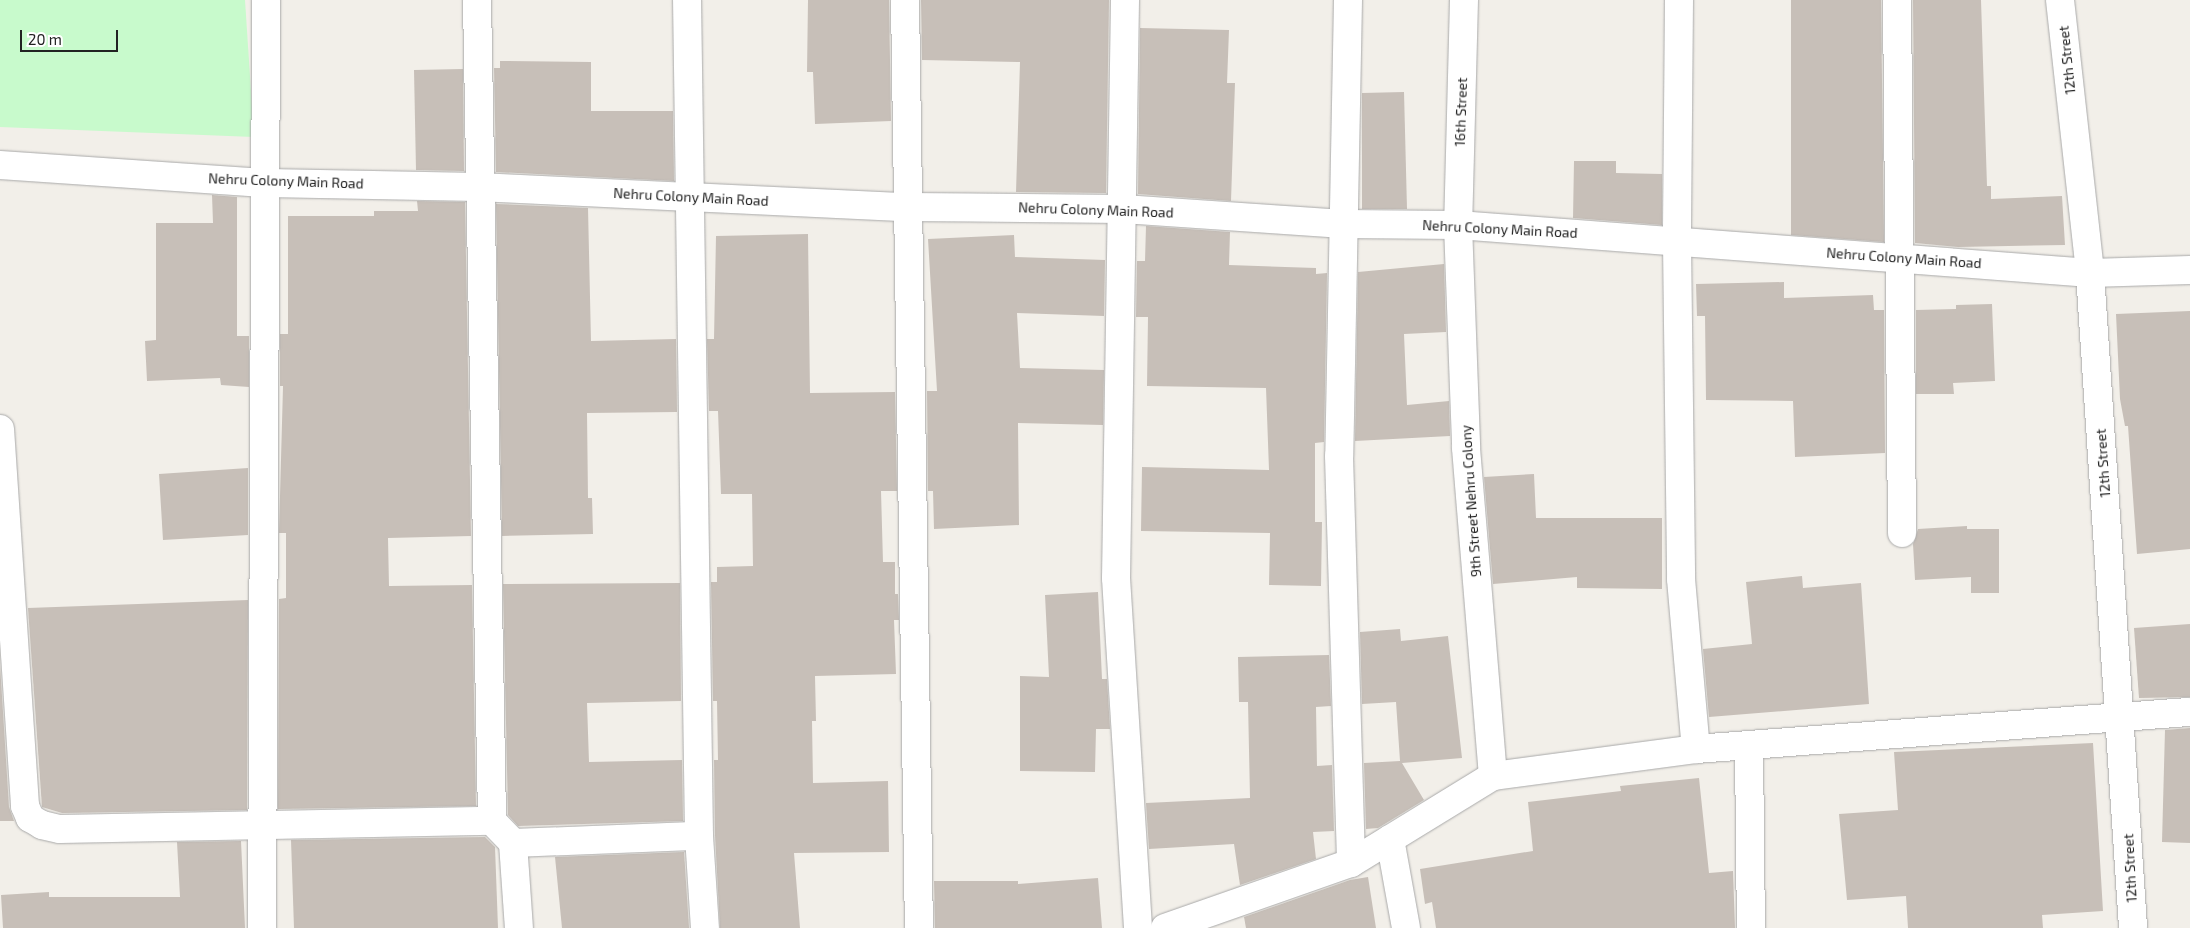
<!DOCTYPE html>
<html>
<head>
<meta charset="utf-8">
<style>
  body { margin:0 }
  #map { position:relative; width:2190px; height:928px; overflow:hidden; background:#f2efe9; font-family:"Exo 2",sans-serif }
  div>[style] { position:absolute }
  .park>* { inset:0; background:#c8facc }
  .building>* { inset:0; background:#c7bfb8 }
  .roads { filter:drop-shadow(0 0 1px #a9a9a9) drop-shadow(0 0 1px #a9a9a9) }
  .street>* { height:28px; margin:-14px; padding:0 14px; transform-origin:14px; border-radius:14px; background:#fff }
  span { translate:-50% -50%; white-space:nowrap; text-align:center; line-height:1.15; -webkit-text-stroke:4.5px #fff; paint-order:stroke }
  .street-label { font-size:14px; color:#222 }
  .scale { position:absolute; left:20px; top:30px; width:98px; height:22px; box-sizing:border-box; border:2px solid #222; border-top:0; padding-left:6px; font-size:15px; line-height:18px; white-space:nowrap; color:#222; -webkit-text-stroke:4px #fff; paint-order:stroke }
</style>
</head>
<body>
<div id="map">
  <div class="park">
    <i style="clip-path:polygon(0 0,245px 0,254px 137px,0 127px)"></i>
  </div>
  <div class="building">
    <i style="clip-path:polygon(808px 0,889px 0,891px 121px,815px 124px,813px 72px,807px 72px)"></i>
    <i style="clip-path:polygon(921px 0,1109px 0,1106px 193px,1016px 192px,1020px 62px,922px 60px)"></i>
    <i style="clip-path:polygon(1791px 0,1881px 0,1884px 242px,1791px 235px)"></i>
    <i style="clip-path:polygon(1913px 0,1981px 0,1987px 186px,1991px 186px,1991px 199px,2062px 196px,2065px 245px,1958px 247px,1915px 243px)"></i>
    <i style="clip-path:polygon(1140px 28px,1229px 30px,1227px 83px,1235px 83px,1231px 201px,1138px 194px)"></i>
    <i style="clip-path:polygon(500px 61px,591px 62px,591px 111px,673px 111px,674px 181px,496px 172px,494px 68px,500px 68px)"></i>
    <i style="clip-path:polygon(463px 69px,464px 171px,416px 170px,414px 70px)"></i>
    <i style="clip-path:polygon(1404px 92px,1407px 209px,1362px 209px,1362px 93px)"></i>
    <i style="clip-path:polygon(1574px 161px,1616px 161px,1616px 173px,1662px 174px,1662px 225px,1573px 218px)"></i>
    <i style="clip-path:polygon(212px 195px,237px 197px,237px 336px,249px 336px,249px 387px,221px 385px,220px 378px,147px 381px,145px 341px,156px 340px,156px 223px,213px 223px)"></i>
    <i style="clip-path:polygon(417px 201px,465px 202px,471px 536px,388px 538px,389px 586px,472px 585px,476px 806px,278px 809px,279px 599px,286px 598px,286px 533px,279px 533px,283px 386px,280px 386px,280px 334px,288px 334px,288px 216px,374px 216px,374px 211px,418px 211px)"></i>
    <i style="clip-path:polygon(496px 204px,588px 208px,591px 341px,676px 339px,677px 412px,587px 413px,588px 498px,592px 498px,593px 534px,502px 536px)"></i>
    <i style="clip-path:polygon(1146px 226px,1230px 232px,1229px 265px,1316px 268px,1316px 274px,1327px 273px,1324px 442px,1315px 443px,1315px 522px,1322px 522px,1321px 586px,1269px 585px,1270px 533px,1141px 531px,1142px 467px,1269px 470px,1266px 388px,1147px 386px,1148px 317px,1136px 317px,1137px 261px,1145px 261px)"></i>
    <i style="clip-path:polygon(808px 234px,810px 393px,895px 392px,897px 491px,881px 491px,883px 562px,895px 562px,895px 594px,898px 594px,899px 620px,894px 620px,896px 674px,815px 676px,816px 721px,812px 721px,813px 783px,888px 781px,889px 852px,794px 853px,800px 928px,720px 928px,715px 835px,714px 760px,718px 760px,717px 701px,713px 701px,711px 582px,717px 582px,717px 567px,753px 566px,752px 494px,721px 494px,718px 411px,709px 411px,707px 339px,714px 339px,716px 236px)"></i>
    <i style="clip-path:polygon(1014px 235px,1015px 257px,1105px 260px,1104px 316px,1017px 313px,1020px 368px,1104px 370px,1103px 425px,1018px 423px,1019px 525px,934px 529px,933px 491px,928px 491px,927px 391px,937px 391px,928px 239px)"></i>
    <i style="clip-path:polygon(1444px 264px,1446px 332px,1404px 334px,1407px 405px,1449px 401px,1450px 436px,1355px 441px,1358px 272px)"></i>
    <i style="clip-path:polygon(1784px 282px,1784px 298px,1873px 295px,1874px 310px,1884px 310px,1885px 453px,1795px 457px,1793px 401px,1706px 400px,1705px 316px,1697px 316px,1696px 284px)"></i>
    <i style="clip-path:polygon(1992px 304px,1995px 381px,1953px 383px,1954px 394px,1916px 394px,1916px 310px,1956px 309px,1956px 305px)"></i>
    <i style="clip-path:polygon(2190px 311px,2190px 549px,2137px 554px,2128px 426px,2125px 426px,2120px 399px,2116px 314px)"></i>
    <i style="clip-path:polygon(248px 468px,248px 535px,163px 540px,159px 474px)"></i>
    <i style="clip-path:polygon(1534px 474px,1536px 518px,1662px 518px,1662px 589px,1577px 588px,1577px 577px,1493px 584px,1484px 477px)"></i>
    <i style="clip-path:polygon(1967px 526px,1967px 529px,1999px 529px,1999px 593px,1971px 593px,1971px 577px,1915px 580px,1913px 544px,1918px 529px)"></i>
    <i style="clip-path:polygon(1802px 576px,1803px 588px,1861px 583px,1869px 704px,1709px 717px,1703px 649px,1752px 644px,1746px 582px)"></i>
    <i style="clip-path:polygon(680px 583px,681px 701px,587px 703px,589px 762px,682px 760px,683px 821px,518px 826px,508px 815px,503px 584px)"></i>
    <i style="clip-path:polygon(1098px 592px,1102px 679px,1107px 679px,1110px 729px,1096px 729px,1095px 772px,1020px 771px,1020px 676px,1049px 677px,1045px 595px)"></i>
    <i style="clip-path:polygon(248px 600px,247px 810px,62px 813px,42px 807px,28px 608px)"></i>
    <i style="clip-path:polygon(2190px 624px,2190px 697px,2139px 698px,2134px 628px)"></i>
    <i style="clip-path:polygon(1400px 629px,1401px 641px,1448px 636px,1462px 758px,1402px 763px,1424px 800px,1378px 828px,1366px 829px,1364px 763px,1400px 761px,1396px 702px,1362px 704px,1360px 632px)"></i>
    <i style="clip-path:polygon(1329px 655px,1331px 706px,1316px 707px,1317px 766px,1332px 765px,1334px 831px,1313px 832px,1316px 859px,1240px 885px,1234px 844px,1149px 849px,1146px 803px,1250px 798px,1248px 702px,1239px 702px,1238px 657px)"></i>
    <i style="clip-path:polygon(0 665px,9px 807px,14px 821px,0 821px)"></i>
    <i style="clip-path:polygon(2190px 728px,2190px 843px,2162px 842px,2165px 730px)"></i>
    <i style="clip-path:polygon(2093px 743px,2103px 911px,2042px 915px,2043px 928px,1908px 928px,1906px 896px,1847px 900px,1839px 814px,1898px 810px,1894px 752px)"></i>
    <i style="clip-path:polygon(1699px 778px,1709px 873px,1733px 871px,1735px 928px,1436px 928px,1432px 902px,1425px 904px,1420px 869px,1533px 851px,1528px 802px,1621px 791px,1620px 786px)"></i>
    <i style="clip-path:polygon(485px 837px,495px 847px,498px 928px,294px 928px,291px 840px)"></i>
    <i style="clip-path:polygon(241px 841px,245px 928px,3px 928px,1px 895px,49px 892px,49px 897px,180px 897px,177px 842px)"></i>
    <i style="clip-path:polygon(684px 852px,689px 928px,562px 928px,555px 857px)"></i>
    <i style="clip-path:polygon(1368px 877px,1376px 928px,1246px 928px,1244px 917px,1350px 880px)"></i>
    <i style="clip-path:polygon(1098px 878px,1102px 928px,935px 928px,934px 881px,1018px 881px,1018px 884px)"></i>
  </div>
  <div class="roads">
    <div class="street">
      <i style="left:477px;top:0;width:821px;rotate:88.95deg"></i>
      <i style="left:905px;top:0;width:928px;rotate:89.14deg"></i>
      <i style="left:1125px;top:0;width:578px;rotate:90.89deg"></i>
      <i style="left:1116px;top:578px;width:351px;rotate:86.4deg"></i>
      <i style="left:1348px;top:0;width:456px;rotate:91.1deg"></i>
      <i style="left:1339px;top:456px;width:407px;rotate:88.3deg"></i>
      <i style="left:1464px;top:0;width:225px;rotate:91.5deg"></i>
      <i style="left:1458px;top:225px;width:223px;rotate:87.9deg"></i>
      <i style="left:1466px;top:448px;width:329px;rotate:85.3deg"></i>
      <i style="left:1679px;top:0;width:242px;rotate:90.5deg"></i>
      <i style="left:1677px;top:242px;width:337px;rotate:89.3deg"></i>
      <i style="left:1681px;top:579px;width:171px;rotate:85deg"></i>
      <i style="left:1897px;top:0;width:533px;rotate:89.46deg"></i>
      <i style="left:2060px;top:0;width:275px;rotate:83.7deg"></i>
      <i style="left:2090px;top:273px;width:656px;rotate:86.24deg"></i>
      <i style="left:0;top:165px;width:268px;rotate:3.9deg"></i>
      <i style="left:267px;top:183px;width:211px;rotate:1.1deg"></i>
      <i style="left:478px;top:187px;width:428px;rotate:2.7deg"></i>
      <i style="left:906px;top:207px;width:217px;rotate:0.5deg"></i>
      <i style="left:1123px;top:209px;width:221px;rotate:3.9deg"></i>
      <i style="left:1343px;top:224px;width:115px;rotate:0.5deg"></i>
      <i style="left:1458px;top:225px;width:634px;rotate:4.34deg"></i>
      <i style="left:2090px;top:273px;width:100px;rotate:-1.7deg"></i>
      <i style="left:0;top:429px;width:378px;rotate:86.2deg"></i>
      <i style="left:25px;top:806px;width:13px;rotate:67deg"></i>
      <i style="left:30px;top:818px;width:14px;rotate:30deg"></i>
      <i style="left:42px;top:825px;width:18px;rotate:13deg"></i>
      <i style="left:60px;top:829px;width:432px;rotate:-1.1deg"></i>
      <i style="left:492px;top:821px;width:30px;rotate:46deg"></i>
      <i style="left:513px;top:843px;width:186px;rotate:-2.2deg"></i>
      <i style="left:699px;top:836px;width:836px;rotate:-90.82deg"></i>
      <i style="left:1749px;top:746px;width:182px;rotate:89.4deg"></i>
      <i style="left:699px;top:836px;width:92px;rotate:86.3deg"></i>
      <i style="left:1390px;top:839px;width:90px;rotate:79.8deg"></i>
      <i style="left:513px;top:843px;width:85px;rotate:86deg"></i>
      <i style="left:262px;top:928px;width:928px;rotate:-89.75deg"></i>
      <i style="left:1165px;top:928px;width:197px;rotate:-19.3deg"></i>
      <i style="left:1351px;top:863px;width:167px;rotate:-31.5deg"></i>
      <i style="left:1493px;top:776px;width:205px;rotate:-7.6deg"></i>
      <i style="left:1696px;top:749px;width:495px;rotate:-4.3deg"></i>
    </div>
  </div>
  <div class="street-label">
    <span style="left:2067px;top:60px;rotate:-96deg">12th Street</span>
    <span style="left:1461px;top:112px;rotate:-88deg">16th Street</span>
    <span style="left:286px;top:181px;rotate:2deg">Nehru Colony Main Road</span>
    <span style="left:691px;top:197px;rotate:3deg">Nehru Colony Main Road</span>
    <span style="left:1096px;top:210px;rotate:2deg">Nehru Colony Main Road</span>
    <span style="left:1500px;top:229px;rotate:3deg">Nehru Colony Main Road</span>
    <span style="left:1904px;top:258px;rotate:4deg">Nehru Colony Main Road</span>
    <span style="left:2103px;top:463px;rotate:-94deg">12th Street</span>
    <span style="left:1471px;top:501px;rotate:-94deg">9th Street Nehru Colony</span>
    <span style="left:2130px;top:868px;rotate:-93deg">12th Street</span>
  </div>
  <div class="scale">20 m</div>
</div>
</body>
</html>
